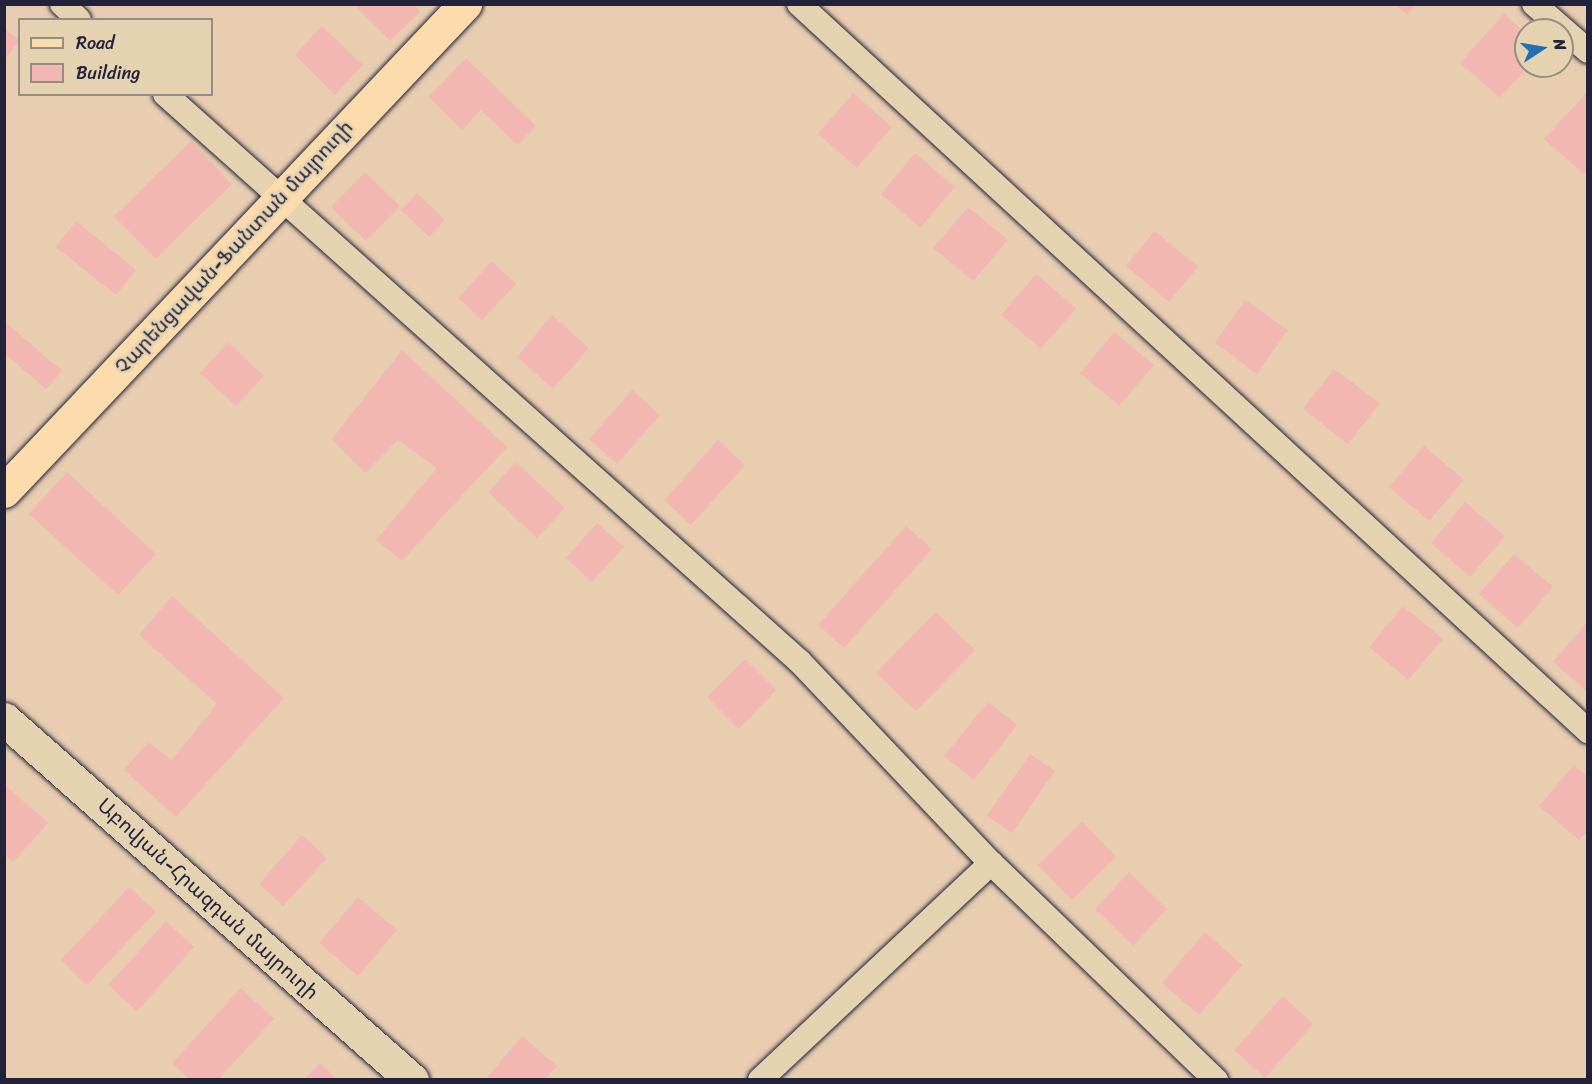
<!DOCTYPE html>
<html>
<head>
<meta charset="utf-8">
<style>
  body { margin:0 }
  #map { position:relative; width:1592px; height:1084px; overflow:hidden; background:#e8cdb0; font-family:Sriracha,"Noto Sans Armenian",sans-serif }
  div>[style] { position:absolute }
  .building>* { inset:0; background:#f3b7b2 }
  .roads { filter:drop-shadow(0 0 2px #22223b) drop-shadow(0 0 2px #22223b) }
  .minor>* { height:24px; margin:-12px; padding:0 12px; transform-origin:12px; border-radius:12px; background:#e5d2b0 }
  .secondary>* { height:33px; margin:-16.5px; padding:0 16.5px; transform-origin:16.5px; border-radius:16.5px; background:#e5d2b0 }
  .primary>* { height:33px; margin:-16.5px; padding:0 16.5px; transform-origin:16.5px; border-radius:16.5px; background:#fcdcac }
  span { translate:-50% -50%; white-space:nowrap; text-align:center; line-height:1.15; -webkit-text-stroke:5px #e5d2b0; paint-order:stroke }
  .street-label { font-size:20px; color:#22223b }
  .frame { position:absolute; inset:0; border:6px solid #22223b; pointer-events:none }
  .legend { position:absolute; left:18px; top:18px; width:195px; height:78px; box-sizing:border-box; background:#e5d2b0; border:2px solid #978c81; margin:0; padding:8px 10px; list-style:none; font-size:18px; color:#22223b }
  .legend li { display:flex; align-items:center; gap:12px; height:30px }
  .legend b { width:30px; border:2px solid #978c81 }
  .north { position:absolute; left:1514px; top:18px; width:60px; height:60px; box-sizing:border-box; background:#e5d2b0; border:2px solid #978c81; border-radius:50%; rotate:78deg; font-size:16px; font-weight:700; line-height:24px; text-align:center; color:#22223b }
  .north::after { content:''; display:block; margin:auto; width:21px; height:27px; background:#1f6fb2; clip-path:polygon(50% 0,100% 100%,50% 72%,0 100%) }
</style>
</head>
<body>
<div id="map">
  <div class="building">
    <i style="clip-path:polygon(354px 4px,413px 4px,420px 12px,390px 41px)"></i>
    <i style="clip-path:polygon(1394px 4px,1417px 4px,1407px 15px)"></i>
    <i style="clip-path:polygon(1504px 14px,1526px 34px,1529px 66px,1500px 98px,1460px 63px)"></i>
    <i style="clip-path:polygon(322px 26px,363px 65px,335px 95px,295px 55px)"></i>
    <i style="clip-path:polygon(4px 29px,20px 40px,4px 60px)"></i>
    <i style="clip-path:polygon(466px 58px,536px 126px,517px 145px,481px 110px,462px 130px,429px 97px)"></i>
    <i style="clip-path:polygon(1588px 91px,1588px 170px,1584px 174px,1544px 139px)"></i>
    <i style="clip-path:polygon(853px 93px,892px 127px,857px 168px,818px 134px)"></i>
    <i style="clip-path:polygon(191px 141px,232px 184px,156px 259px,114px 216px)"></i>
    <i style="clip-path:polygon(915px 153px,955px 187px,920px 228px,881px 194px)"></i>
    <i style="clip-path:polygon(365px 172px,400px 206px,366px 241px,331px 207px)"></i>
    <i style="clip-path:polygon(417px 193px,445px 220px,429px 237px,401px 210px)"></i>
    <i style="clip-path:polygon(968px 207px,1008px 240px,973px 281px,933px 248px)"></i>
    <i style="clip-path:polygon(76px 221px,136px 270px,116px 295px,56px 247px)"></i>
    <i style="clip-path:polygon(1155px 231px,1198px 267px,1169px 302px,1126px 266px)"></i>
    <i style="clip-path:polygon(492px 261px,516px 284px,482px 320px,458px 298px)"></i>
    <i style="clip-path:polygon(1036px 274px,1076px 308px,1041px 349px,1001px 315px)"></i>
    <i style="clip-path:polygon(1245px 300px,1288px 330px,1257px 374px,1215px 343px)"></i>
    <i style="clip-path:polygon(552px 315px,589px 348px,553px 389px,517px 357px)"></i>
    <i style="clip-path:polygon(4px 321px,62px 371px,46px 389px,4px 353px)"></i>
    <i style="clip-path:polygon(1114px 332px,1154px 365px,1119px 406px,1080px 373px)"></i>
    <i style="clip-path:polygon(228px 342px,264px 376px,236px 406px,200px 373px)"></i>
    <i style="clip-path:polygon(402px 350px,507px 447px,402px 561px,376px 540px,437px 468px,398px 440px,365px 473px,332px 439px)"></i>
    <i style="clip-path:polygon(1334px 369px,1380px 403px,1348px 444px,1303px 409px)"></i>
    <i style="clip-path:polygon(632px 390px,660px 415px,617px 464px,589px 439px)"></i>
    <i style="clip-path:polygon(718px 440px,745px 465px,691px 525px,664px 500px)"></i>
    <i style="clip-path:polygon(1424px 446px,1464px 480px,1429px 521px,1389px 487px)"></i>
    <i style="clip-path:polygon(516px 462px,565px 508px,537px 538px,488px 492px)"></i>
    <i style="clip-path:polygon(67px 472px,156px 554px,118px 595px,29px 514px)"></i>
    <i style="clip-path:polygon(1465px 502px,1505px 536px,1470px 577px,1431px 543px)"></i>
    <i style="clip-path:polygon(597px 523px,624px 547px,592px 582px,566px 558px)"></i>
    <i style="clip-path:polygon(906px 526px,932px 549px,844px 648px,818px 625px)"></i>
    <i style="clip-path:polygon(1514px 554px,1553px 587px,1518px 628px,1479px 594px)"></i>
    <i style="clip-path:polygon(172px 596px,284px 698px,176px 817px,124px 770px,148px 742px,172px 760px,217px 704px,139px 635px)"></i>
    <i style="clip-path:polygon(1403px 606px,1443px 639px,1408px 680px,1369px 647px)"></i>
    <i style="clip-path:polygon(936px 612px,975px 650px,916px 711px,876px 673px)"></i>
    <i style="clip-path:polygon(1588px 621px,1588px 692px,1553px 662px)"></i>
    <i style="clip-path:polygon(745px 659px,776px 690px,739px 729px,707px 697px)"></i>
    <i style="clip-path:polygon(988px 702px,1017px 725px,974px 780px,944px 756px)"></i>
    <i style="clip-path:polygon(1030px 754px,1055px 771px,1012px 833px,987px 816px)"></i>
    <i style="clip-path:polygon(1574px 765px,1588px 777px,1588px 830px,1579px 840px,1539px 806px)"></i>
    <i style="clip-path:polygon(4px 784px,48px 823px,13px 862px,4px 854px)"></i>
    <i style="clip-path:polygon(1082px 821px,1116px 857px,1072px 900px,1038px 865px)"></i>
    <i style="clip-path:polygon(302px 835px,327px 858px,283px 906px,259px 884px)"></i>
    <i style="clip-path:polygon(1129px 872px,1167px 909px,1133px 946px,1095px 909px)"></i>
    <i style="clip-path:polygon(129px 887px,156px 912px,87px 985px,61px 960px)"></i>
    <i style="clip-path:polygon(358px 897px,397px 930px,358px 976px,319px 943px)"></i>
    <i style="clip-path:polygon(166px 921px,194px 947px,137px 1011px,108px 985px)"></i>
    <i style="clip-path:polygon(1205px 932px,1242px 965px,1199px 1015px,1162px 983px)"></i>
    <i style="clip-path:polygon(241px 988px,274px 1019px,218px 1080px,190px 1080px,172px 1063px)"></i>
    <i style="clip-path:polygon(1283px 996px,1313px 1024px,1265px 1078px,1234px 1050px)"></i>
    <i style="clip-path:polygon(522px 1036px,557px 1066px,545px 1080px,485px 1080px)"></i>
    <i style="clip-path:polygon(320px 1063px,338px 1080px,304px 1080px)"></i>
  </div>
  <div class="roads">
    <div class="minor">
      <i style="left:62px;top:4px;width:23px;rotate:43deg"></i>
      <i style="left:799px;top:4px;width:1073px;rotate:42.66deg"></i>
      <i style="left:1534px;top:4px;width:72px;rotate:41deg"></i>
      <i style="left:165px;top:94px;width:852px;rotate:41.81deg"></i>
      <i style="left:800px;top:662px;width:277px;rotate:46.5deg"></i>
      <i style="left:991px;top:863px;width:313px;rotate:44deg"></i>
      <i style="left:760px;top:1080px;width:317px;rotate:-43.2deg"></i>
    </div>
    <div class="secondary">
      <i style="left:4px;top:719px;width:545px;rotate:41.5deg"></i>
    </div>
    <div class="primary">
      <i style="left:4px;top:491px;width:671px;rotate:-46.57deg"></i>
    </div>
  </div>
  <div class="street-label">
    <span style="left:234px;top:247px;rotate:-47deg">Չարենցավան-Ֆանտան մայրուղի</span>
    <span style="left:208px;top:899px;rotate:42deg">Աբովյան-Հրազդան մայրուղի</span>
  </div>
  <div class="frame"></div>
  <ul class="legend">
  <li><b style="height:8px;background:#fcdcac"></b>Road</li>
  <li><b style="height:16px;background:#f3b7b2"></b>Building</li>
  </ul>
  <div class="north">N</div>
</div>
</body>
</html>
